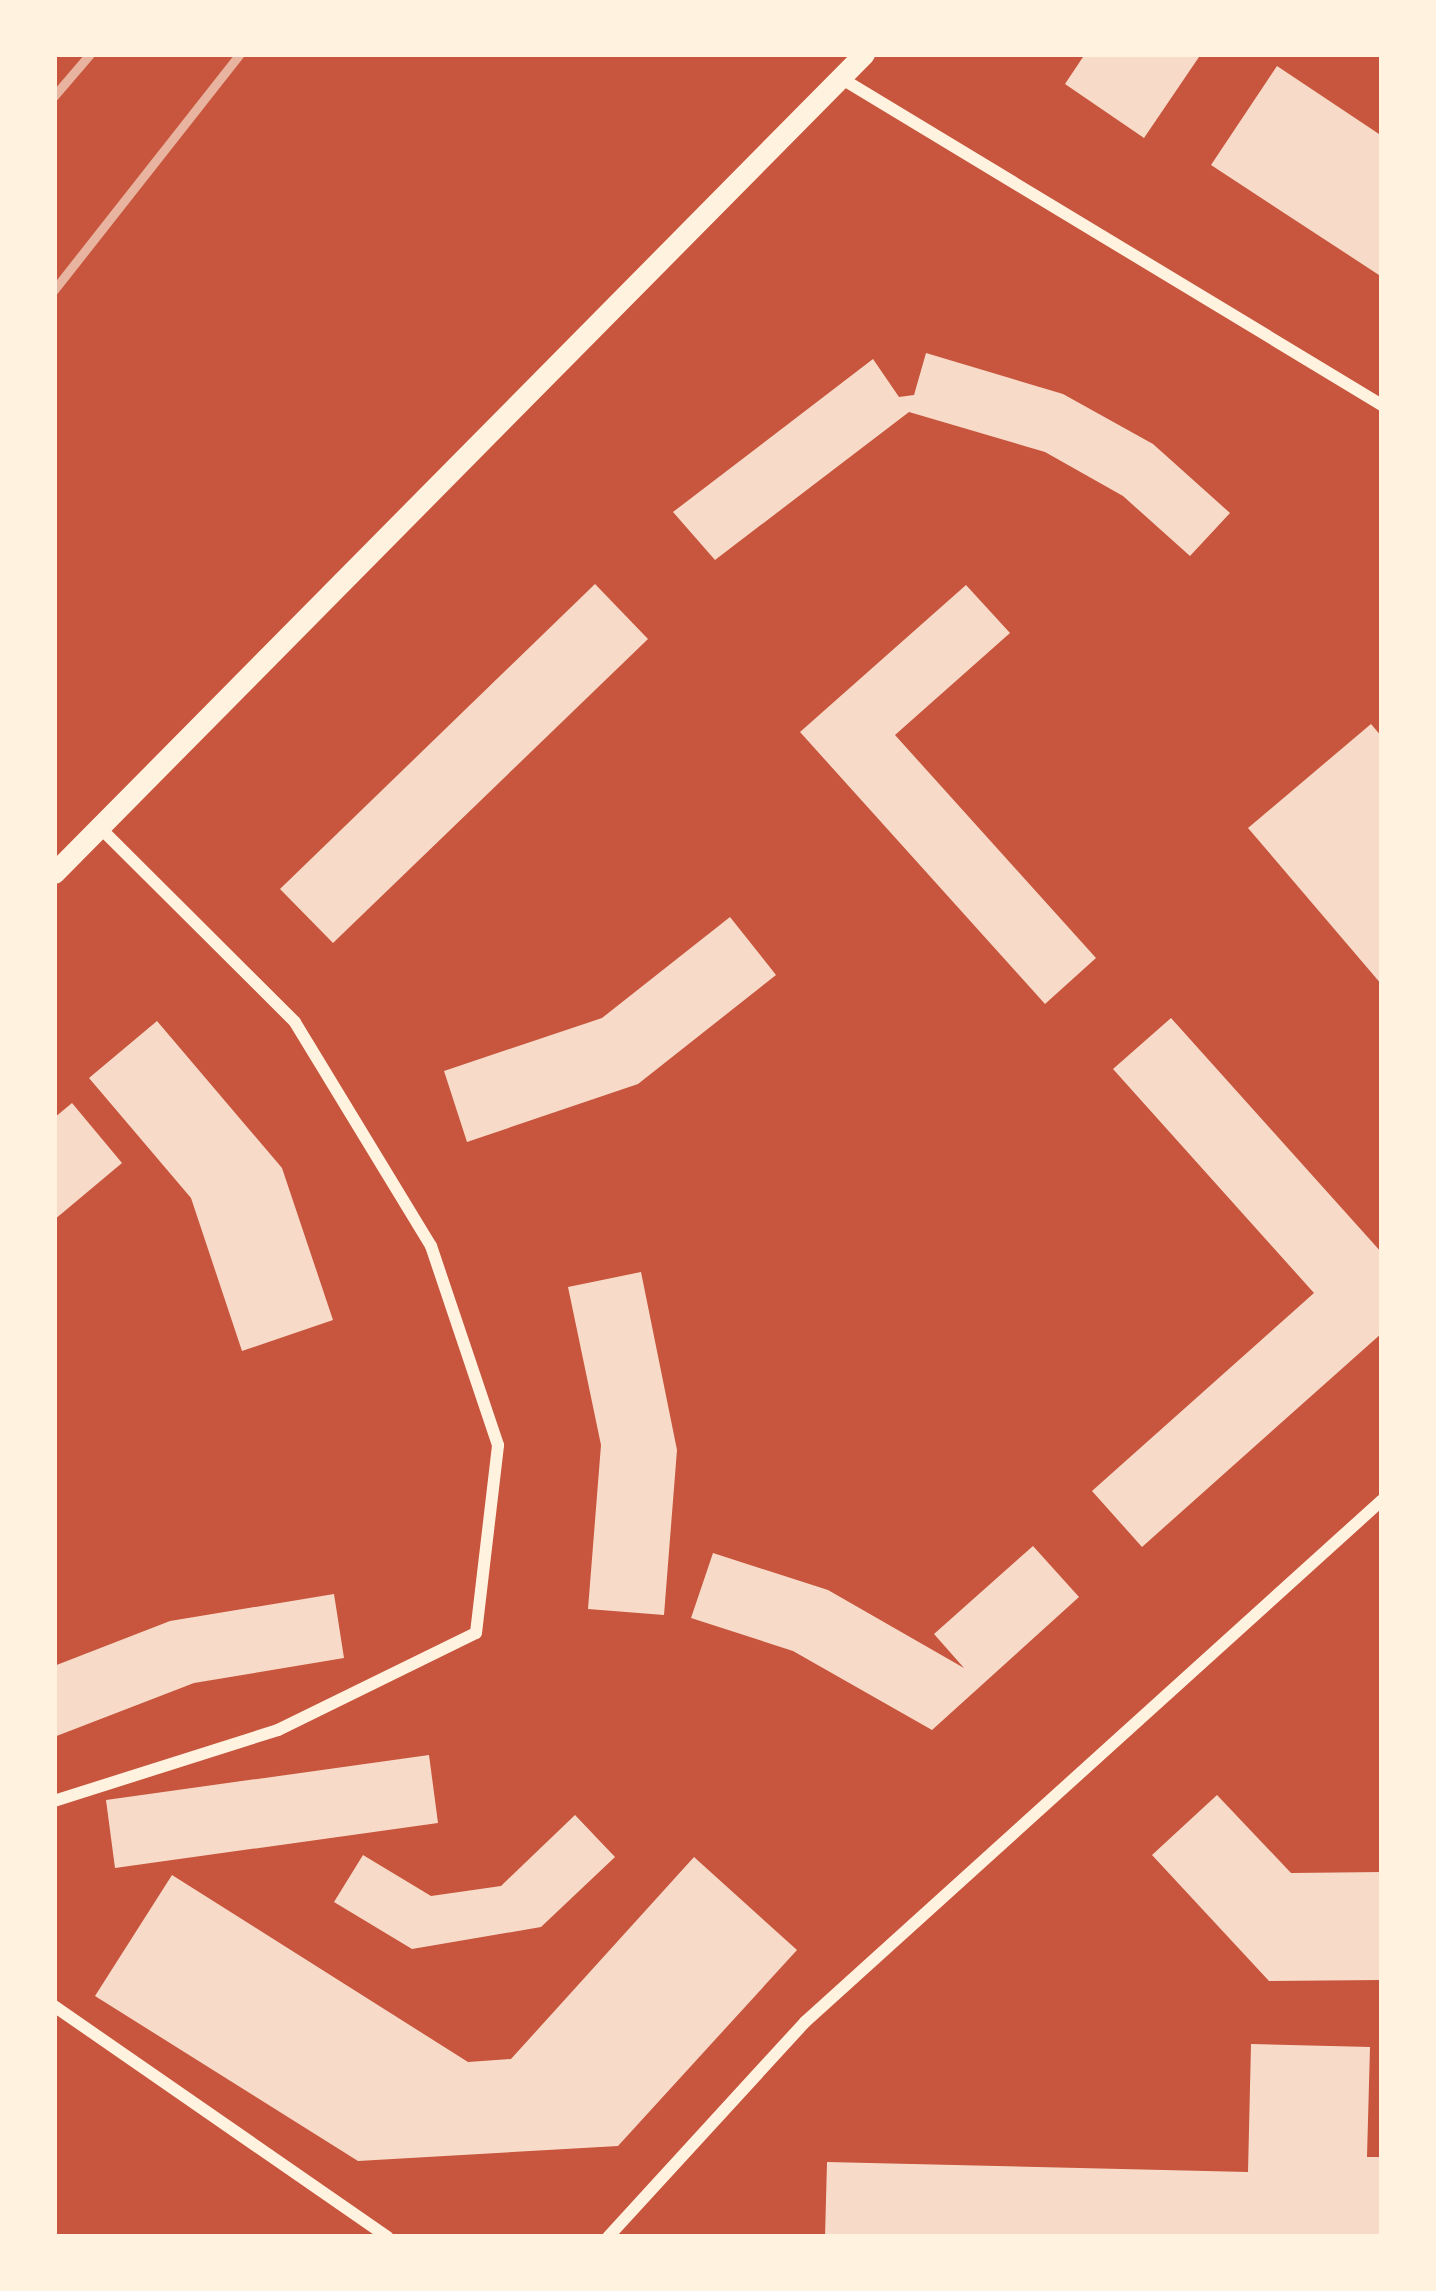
<!DOCTYPE html>
<html>
<head>
<meta charset="utf-8">
<style>
  body { margin:0 }
  #map { position:relative; width:1436px; height:2291px; overflow:hidden; background:#c8553d; font-family:Lora,serif }
  div>[style] { position:absolute }
  .building>* { inset:0; background:#f7dbc8 }
  .minor>* { height:12px; margin:-6px; padding:0 6px; transform-origin:6px; border-radius:6px; background:#fff3e0 }
  .tertiary>* { height:21px; margin:-10.5px; padding:0 10.5px; transform-origin:10.5px; border-radius:10.5px; background:#fff3e0 }
  .rail>* { height:9px; margin:-4.5px; padding:0 4.5px; transform-origin:4.5px; border-radius:4.5px; background:#e9b49f }
  span { translate:-50% -50%; white-space:nowrap; text-align:center; line-height:1.15; -webkit-text-stroke:12px #fff3e0; paint-order:stroke }
  .frame { position:absolute; inset:0; border:57px solid #fff3e0; pointer-events:none }
</style>
</head>
<body>
<div id="map">
  <div class="building">
    <i style="clip-path:polygon(1085px 54px,1201px 54px,1144px 138px,1065px 84px)"></i>
    <i style="clip-path:polygon(1277px 66px,1382px 136px,1382px 277px,1211px 165px)"></i>
    <i style="clip-path:polygon(926px 353px,1063px 394px,1153px 444px,1230px 513px,1190px 556px,1123px 496px,1045px 452px,909px 412px,715px 560px,673px 512px,873px 359px,899px 397px,914px 395px)"></i>
    <i style="clip-path:polygon(595px 584px,648px 639px,333px 943px,280px 889px)"></i>
    <i style="clip-path:polygon(966px 585px,1010px 633px,895px 735px,1096px 958px,1045px 1004px,800px 732px)"></i>
    <i style="clip-path:polygon(1371px 724px,1382px 737px,1382px 985px,1248px 828px)"></i>
    <i style="clip-path:polygon(730px 917px,776px 975px,638px 1084px,467px 1142px,444px 1071px,602px 1018px)"></i>
    <i style="clip-path:polygon(1171px 1018px,1382px 1253px,1382px 1333px,1142px 1547px,1092px 1491px,1314px 1293px,1113px 1069px)"></i>
    <i style="clip-path:polygon(157px 1021px,282px 1168px,333px 1320px,242px 1351px,191px 1198px,89px 1078px)"></i>
    <i style="clip-path:polygon(72px 1103px,122px 1163px,54px 1220px,54px 1118px)"></i>
    <i style="clip-path:polygon(641px 1272px,677px 1450px,664px 1615px,588px 1609px,601px 1445px,568px 1287px)"></i>
    <i style="clip-path:polygon(1033px 1546px,1079px 1597px,932px 1730px,793px 1651px,691px 1618px,713px 1553px,828px 1590px,964px 1668px,934px 1634px)"></i>
    <i style="clip-path:polygon(334px 1594px,344px 1658px,194px 1683px,54px 1737px,54px 1666px,170px 1621px)"></i>
    <i style="clip-path:polygon(429px 1755px,438px 1823px,115px 1868px,106px 1800px)"></i>
    <i style="clip-path:polygon(1217px 1795px,1291px 1873px,1382px 1872px,1382px 1980px,1269px 1981px,1152px 1855px)"></i>
    <i style="clip-path:polygon(575px 1815px,615px 1857px,541px 1927px,412px 1949px,334px 1902px,363px 1855px,431px 1896px,501px 1886px)"></i>
    <i style="clip-path:polygon(694px 1857px,797px 1950px,618px 2146px,358px 2161px,95px 1996px,172px 1875px,468px 2062px,511px 2059px)"></i>
    <i style="clip-path:polygon(1251px 2044px,1370px 2047px,1367px 2157px,1382px 2157px,1382px 2237px,825px 2237px,827px 2162px,1248px 2172px)"></i>
  </div>
  <div class="minor">
    <i style="left:844px;top:80px;width:629px;rotate:31.14deg"></i>
    <i style="left:54px;top:1801px;width:235px;rotate:-17.6deg"></i>
    <i style="left:278px;top:1730px;width:220px;rotate:-26.1deg"></i>
    <i style="left:476px;top:1633px;width:189px;rotate:-83.3deg"></i>
    <i style="left:498px;top:1445px;width:210px;rotate:-108.6deg"></i>
    <i style="left:431px;top:1246px;width:262px;rotate:-121.3deg"></i>
    <i style="left:295px;top:1022px;width:271px;rotate:-135.1deg"></i>
    <i style="left:54px;top:2006px;width:406px;rotate:34.7deg"></i>
    <i style="left:608px;top:2237px;width:292px;rotate:-47.5deg"></i>
    <i style="left:805px;top:2022px;width:778px;rotate:-42.13deg"></i>
  </div>
  <div class="tertiary">
    <i style="left:54px;top:873px;width:1152px;rotate:-45.32deg"></i>
  </div>
  <div class="rail">
    <i style="left:54px;top:96px;width:55px;rotate:-49.4deg"></i>
    <i style="left:54px;top:290px;width:300px;rotate:-51.8deg"></i>
  </div>
  <div class="frame"></div>
</div>
</body>
</html>
